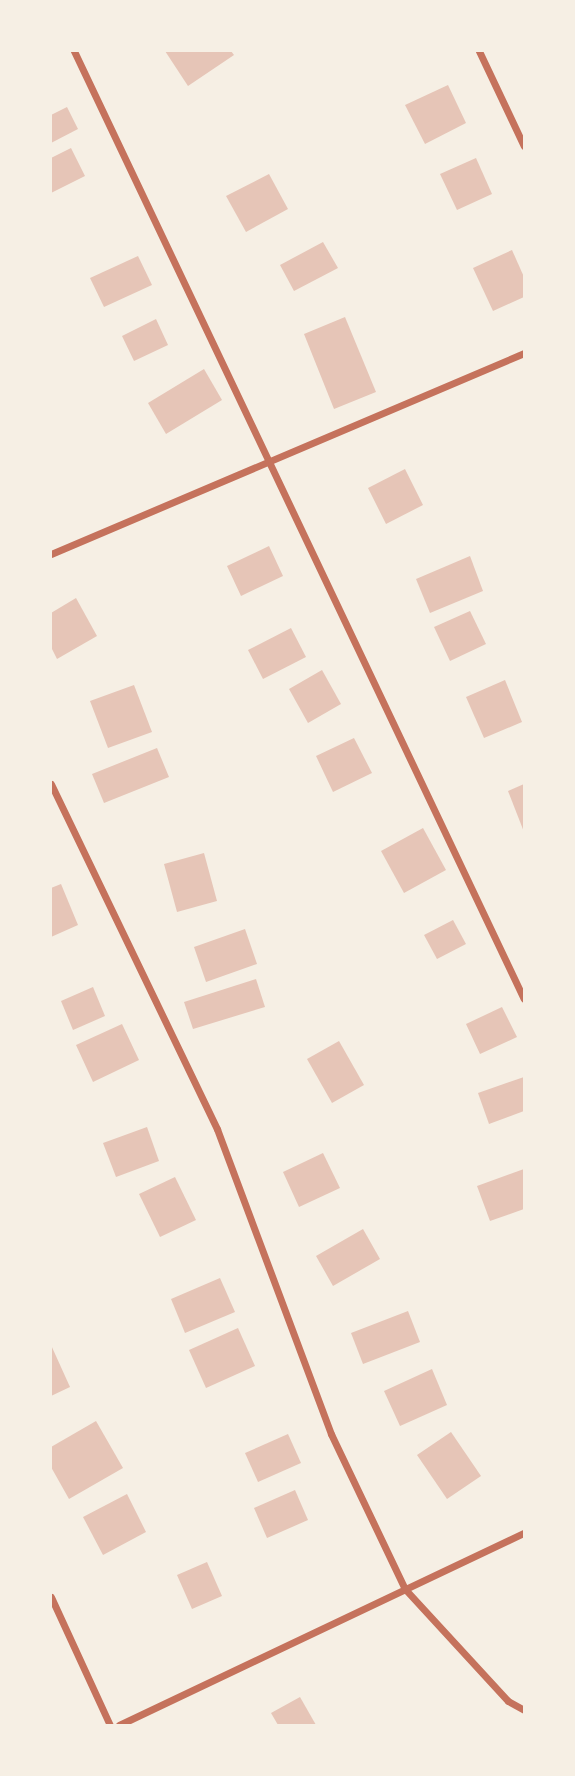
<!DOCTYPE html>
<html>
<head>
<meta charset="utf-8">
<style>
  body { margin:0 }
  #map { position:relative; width:575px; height:1776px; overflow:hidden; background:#f6efe4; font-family:Rubik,sans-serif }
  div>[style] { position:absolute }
  .building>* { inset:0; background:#e6c5b7 }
  .minor>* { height:7px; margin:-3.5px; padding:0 3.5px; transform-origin:3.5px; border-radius:3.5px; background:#c5725c }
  span { translate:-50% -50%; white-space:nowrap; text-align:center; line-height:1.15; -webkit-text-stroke:7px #f6efe4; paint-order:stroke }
  .frame { position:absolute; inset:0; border:52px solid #f6efe4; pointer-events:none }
</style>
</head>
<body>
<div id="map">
  <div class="building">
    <i style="clip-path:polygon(165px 51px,231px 51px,234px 55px,188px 86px)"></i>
    <i style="clip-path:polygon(448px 85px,466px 123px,425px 144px,405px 105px)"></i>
    <i style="clip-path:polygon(67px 107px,78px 129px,51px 143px,51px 115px)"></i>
    <i style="clip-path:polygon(71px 148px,85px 176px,51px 193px,51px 158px)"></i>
    <i style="clip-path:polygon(476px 158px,492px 194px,457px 210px,440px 174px)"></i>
    <i style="clip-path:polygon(269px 174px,288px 209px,246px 232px,226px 196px)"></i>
    <i style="clip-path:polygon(323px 242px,338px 268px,294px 291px,280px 265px)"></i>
    <i style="clip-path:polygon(512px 250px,524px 277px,524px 297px,493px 311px,473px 268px)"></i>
    <i style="clip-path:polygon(138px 256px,152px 285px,104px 307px,90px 278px)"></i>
    <i style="clip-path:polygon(345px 317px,376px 392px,334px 409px,304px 334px)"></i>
    <i style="clip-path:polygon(156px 319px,168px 345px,134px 361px,122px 336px)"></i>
    <i style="clip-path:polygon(204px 369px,222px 400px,166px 434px,148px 403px)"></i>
    <i style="clip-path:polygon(405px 469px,423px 505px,386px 524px,368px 488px)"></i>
    <i style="clip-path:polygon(269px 546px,283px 576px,241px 596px,227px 566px)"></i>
    <i style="clip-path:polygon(470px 556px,483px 591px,430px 613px,416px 579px)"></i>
    <i style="clip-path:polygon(76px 598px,97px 636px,57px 659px,51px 647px,51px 613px)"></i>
    <i style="clip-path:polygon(470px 611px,486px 644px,450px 661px,434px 627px)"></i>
    <i style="clip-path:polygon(291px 628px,306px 657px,263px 679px,248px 650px)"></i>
    <i style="clip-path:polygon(322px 670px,341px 704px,308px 723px,289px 689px)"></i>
    <i style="clip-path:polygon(505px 680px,522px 722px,484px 738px,466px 697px)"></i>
    <i style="clip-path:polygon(134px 685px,152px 732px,108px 748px,90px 701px)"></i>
    <i style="clip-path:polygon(354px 738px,372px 773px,333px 792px,316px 756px)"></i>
    <i style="clip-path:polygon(157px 748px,169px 777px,104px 803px,92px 774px)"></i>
    <i style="clip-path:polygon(524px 784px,524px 832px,508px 791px)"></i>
    <i style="clip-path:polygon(423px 828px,446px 870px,404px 893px,381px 851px)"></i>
    <i style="clip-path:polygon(204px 853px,217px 901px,177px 912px,164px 864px)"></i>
    <i style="clip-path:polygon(61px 884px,78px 925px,51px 937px,51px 888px)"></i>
    <i style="clip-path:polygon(453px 920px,466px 944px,437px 959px,424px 935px)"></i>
    <i style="clip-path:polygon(245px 929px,257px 964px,206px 982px,194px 947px)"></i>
    <i style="clip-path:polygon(256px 979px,265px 1007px,193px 1029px,184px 1002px)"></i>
    <i style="clip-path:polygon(93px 987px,105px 1016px,73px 1030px,61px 1001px)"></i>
    <i style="clip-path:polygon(502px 1007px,517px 1037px,480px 1054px,466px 1024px)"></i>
    <i style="clip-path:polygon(122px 1024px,139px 1060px,93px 1082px,76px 1045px)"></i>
    <i style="clip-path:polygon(339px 1041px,364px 1085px,332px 1103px,307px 1059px)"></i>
    <i style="clip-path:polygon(524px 1077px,524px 1111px,489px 1124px,478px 1093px)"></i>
    <i style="clip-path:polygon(147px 1127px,159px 1161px,116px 1177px,103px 1143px)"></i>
    <i style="clip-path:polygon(323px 1153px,340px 1188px,299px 1207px,283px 1172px)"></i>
    <i style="clip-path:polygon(524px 1169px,524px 1209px,490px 1221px,477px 1186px)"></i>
    <i style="clip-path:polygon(175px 1177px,196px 1220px,160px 1237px,139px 1194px)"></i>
    <i style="clip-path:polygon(363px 1229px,380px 1259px,333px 1286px,316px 1256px)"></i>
    <i style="clip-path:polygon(220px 1278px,235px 1312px,185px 1333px,171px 1299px)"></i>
    <i style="clip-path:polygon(408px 1311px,420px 1342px,363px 1364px,351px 1333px)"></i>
    <i style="clip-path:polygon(238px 1328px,255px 1366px,206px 1388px,189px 1350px)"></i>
    <i style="clip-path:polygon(51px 1345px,70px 1387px,51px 1396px)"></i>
    <i style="clip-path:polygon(432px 1369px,447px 1405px,400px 1426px,384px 1391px)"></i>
    <i style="clip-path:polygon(96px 1421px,123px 1468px,69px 1499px,51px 1467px,51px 1447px)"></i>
    <i style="clip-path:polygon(451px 1432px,481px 1476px,447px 1499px,417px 1455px)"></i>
    <i style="clip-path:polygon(288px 1434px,301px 1463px,258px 1482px,245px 1453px)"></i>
    <i style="clip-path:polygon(295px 1490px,308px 1520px,267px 1538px,254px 1508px)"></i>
    <i style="clip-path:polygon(127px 1494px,146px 1532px,103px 1555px,83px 1517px)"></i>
    <i style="clip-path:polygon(207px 1562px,222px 1596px,192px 1609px,177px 1575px)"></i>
    <i style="clip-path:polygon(300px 1697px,316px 1725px,278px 1725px,271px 1713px)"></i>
  </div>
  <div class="minor">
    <i style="left:74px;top:51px;width:1049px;rotate:64.61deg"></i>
    <i style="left:479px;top:51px;width:105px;rotate:64.7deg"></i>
    <i style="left:51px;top:554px;width:514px;rotate:-23.02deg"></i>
    <i style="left:51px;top:784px;width:383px;rotate:64.3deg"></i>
    <i style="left:217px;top:1129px;width:326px;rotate:69.5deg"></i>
    <i style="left:331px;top:1434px;width:172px;rotate:64.5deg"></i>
    <i style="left:405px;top:1589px;width:152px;rotate:47.4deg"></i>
    <i style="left:508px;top:1701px;width:18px;rotate:29deg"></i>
    <i style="left:51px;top:1597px;width:141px;rotate:65.3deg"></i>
    <i style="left:119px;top:1725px;width:448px;rotate:-25.4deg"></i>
  </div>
  <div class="frame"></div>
</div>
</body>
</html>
